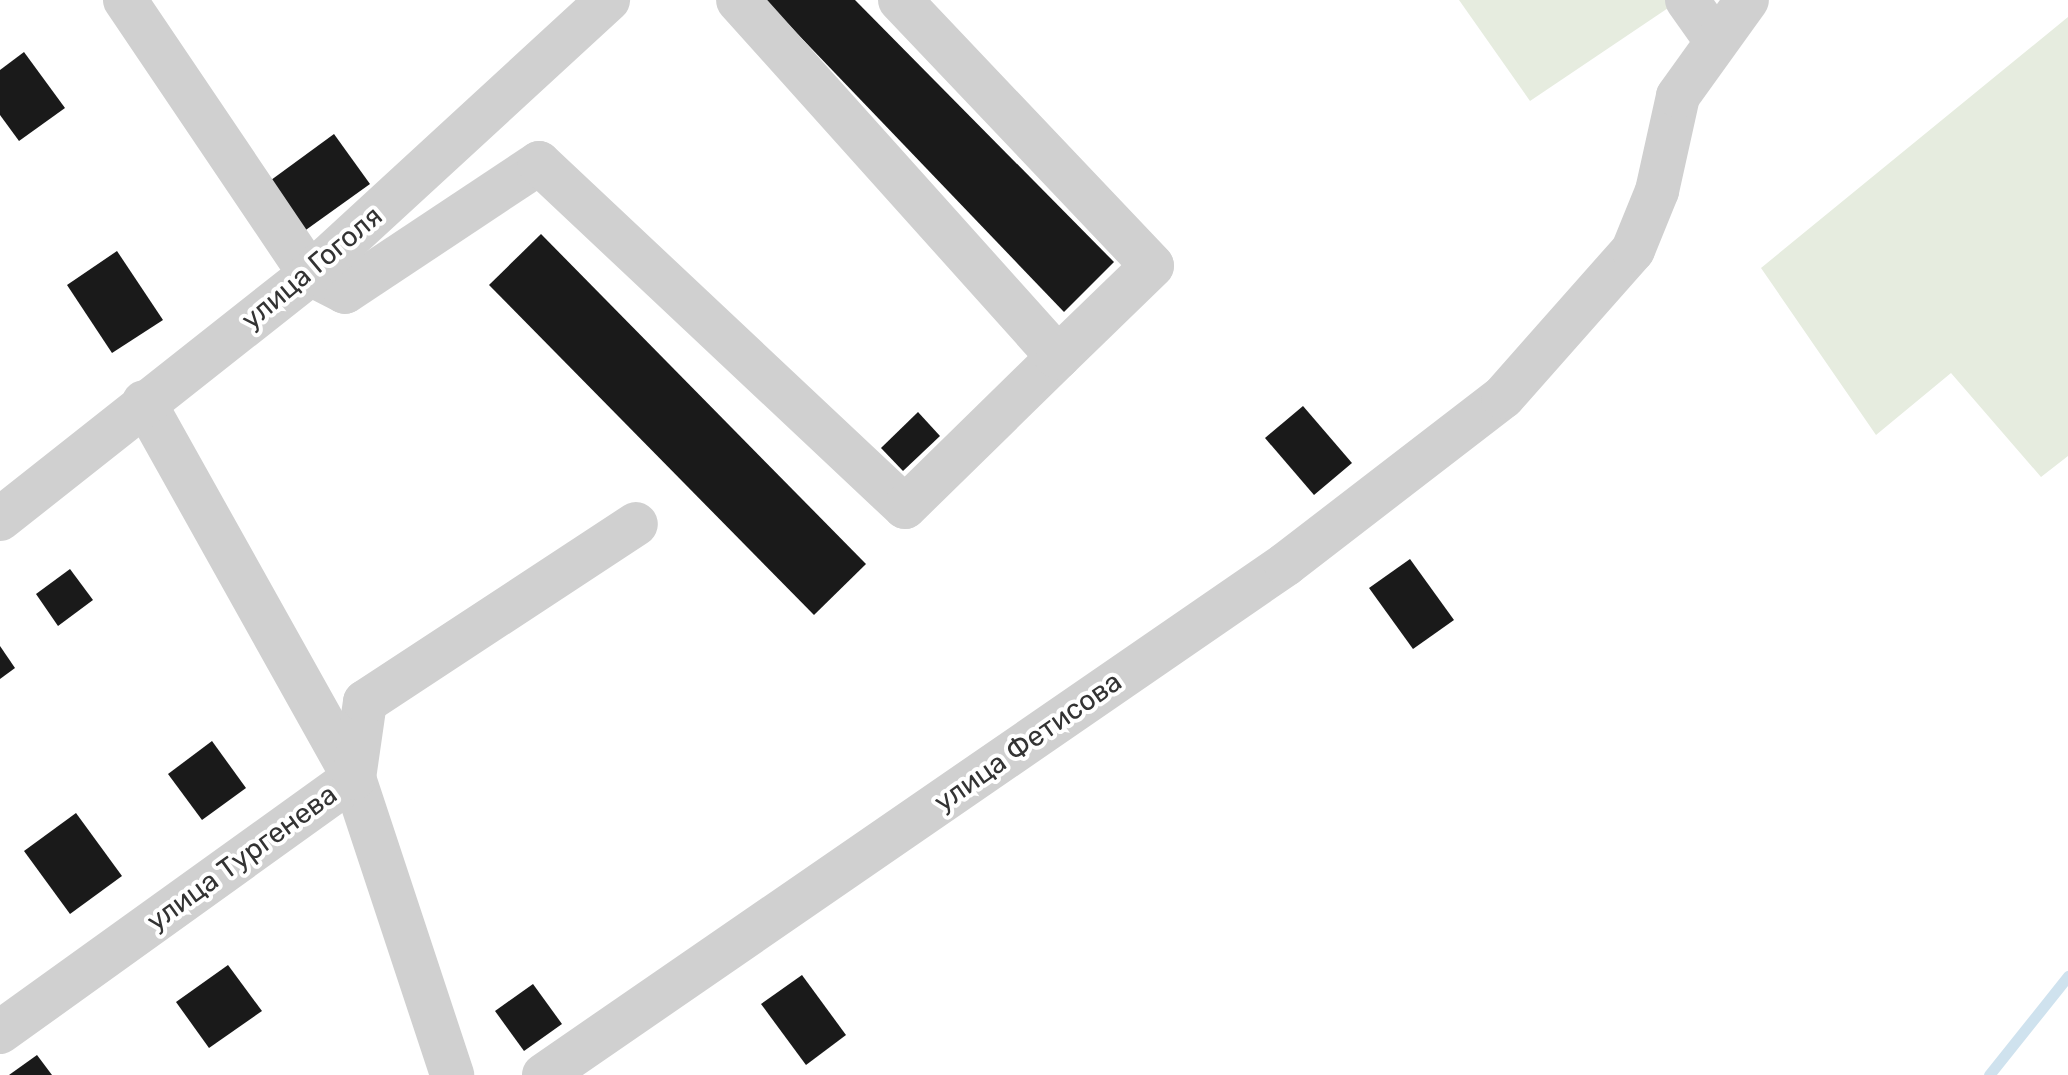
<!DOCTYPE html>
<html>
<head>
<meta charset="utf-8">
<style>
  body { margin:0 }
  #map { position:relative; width:2068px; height:1075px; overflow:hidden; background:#fff; font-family:Rubik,sans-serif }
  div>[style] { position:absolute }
  .green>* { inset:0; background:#e6ecdf }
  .stream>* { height:11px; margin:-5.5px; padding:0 5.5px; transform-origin:5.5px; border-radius:5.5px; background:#cfe2ee }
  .building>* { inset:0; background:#1a1a1a }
  .minor>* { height:44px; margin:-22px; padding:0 22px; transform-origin:22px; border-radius:22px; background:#d0d0d0 }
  span { translate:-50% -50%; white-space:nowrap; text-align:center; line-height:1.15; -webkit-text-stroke:8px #fff; paint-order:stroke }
  .street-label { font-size:28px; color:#333 }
</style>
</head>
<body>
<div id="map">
  <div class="green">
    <i style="clip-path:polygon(1459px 0,1680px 0,1530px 101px)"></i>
    <i style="clip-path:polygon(2068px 17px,2068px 456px,2041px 477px,1951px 373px,1876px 435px,1761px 268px)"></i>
  </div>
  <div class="stream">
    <i style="left:1989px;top:1075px;width:127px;rotate:-51.4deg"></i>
  </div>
  <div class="building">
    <i style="clip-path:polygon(765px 0,855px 0,1114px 262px,1064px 312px)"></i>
    <i style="clip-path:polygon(24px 52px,65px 108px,19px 141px,0 115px,0 70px)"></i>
    <i style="clip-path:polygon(334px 134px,370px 184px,303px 232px,267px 183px)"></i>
    <i style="clip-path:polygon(541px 234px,866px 564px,814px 615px,489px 285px)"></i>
    <i style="clip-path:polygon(117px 251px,163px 320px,112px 353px,67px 285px)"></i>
    <i style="clip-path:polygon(1303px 406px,1352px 463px,1314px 495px,1265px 438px)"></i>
    <i style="clip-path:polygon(918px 412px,940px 436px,903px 471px,881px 448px)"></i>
    <i style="clip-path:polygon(1410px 559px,1454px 620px,1413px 649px,1369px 588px)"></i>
    <i style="clip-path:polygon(70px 569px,93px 600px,58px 626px,36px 594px)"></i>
    <i style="clip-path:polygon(0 646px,15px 668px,0 679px)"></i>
    <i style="clip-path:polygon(212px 741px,246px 788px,202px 820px,168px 774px)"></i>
    <i style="clip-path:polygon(76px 813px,122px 876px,70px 914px,24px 851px)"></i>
    <i style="clip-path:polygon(228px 965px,262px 1011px,209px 1048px,176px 1002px)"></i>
    <i style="clip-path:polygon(802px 975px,846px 1035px,806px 1065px,761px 1004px)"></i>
    <i style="clip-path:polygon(533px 984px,562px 1024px,524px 1051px,495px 1011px)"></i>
    <i style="clip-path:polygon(37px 1055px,52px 1075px,9px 1075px)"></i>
  </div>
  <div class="minor">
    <i style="left:125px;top:0;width:331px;rotate:56deg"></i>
    <i style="left:310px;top:274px;width:39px;rotate:27deg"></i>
    <i style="left:345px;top:292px;width:233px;rotate:-33.6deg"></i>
    <i style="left:539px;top:163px;width:502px;rotate:43.23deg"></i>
    <i style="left:905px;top:507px;width:214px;rotate:-44.4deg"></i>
    <i style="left:1058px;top:357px;width:479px;rotate:-131.9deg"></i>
    <i style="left:900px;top:0;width:366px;rotate:46.5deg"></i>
    <i style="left:1152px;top:266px;width:131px;rotate:135.9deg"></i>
    <i style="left:1687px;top:0;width:50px;rotate:54.7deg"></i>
    <i style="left:144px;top:402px;width:431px;rotate:60.8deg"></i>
    <i style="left:354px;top:778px;width:313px;rotate:71.7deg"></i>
    <i style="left:0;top:519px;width:395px;rotate:-38.3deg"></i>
    <i style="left:310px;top:274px;width:405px;rotate:-42.6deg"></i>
    <i style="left:0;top:1032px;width:436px;rotate:-35.7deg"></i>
    <i style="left:354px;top:778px;width:77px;rotate:-81.8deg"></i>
    <i style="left:365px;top:702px;width:324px;rotate:-33.3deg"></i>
    <i style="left:544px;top:1075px;width:901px;rotate:-34.55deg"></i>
    <i style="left:1286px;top:564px;width:274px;rotate:-37.6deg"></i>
    <i style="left:1503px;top:397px;width:196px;rotate:-48.5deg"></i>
    <i style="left:1633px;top:250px;width:64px;rotate:-67.9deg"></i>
    <i style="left:1657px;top:191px;width:97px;rotate:-77.5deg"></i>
    <i style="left:1678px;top:96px;width:118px;rotate:-54.3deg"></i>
  </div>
  <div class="street-label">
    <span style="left:312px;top:268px;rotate:-40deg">улица Гоголя</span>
    <span style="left:1028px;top:742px;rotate:-35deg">улица Фетисова</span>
    <span style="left:242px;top:858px;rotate:-36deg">улица Тургенева</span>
  </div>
</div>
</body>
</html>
